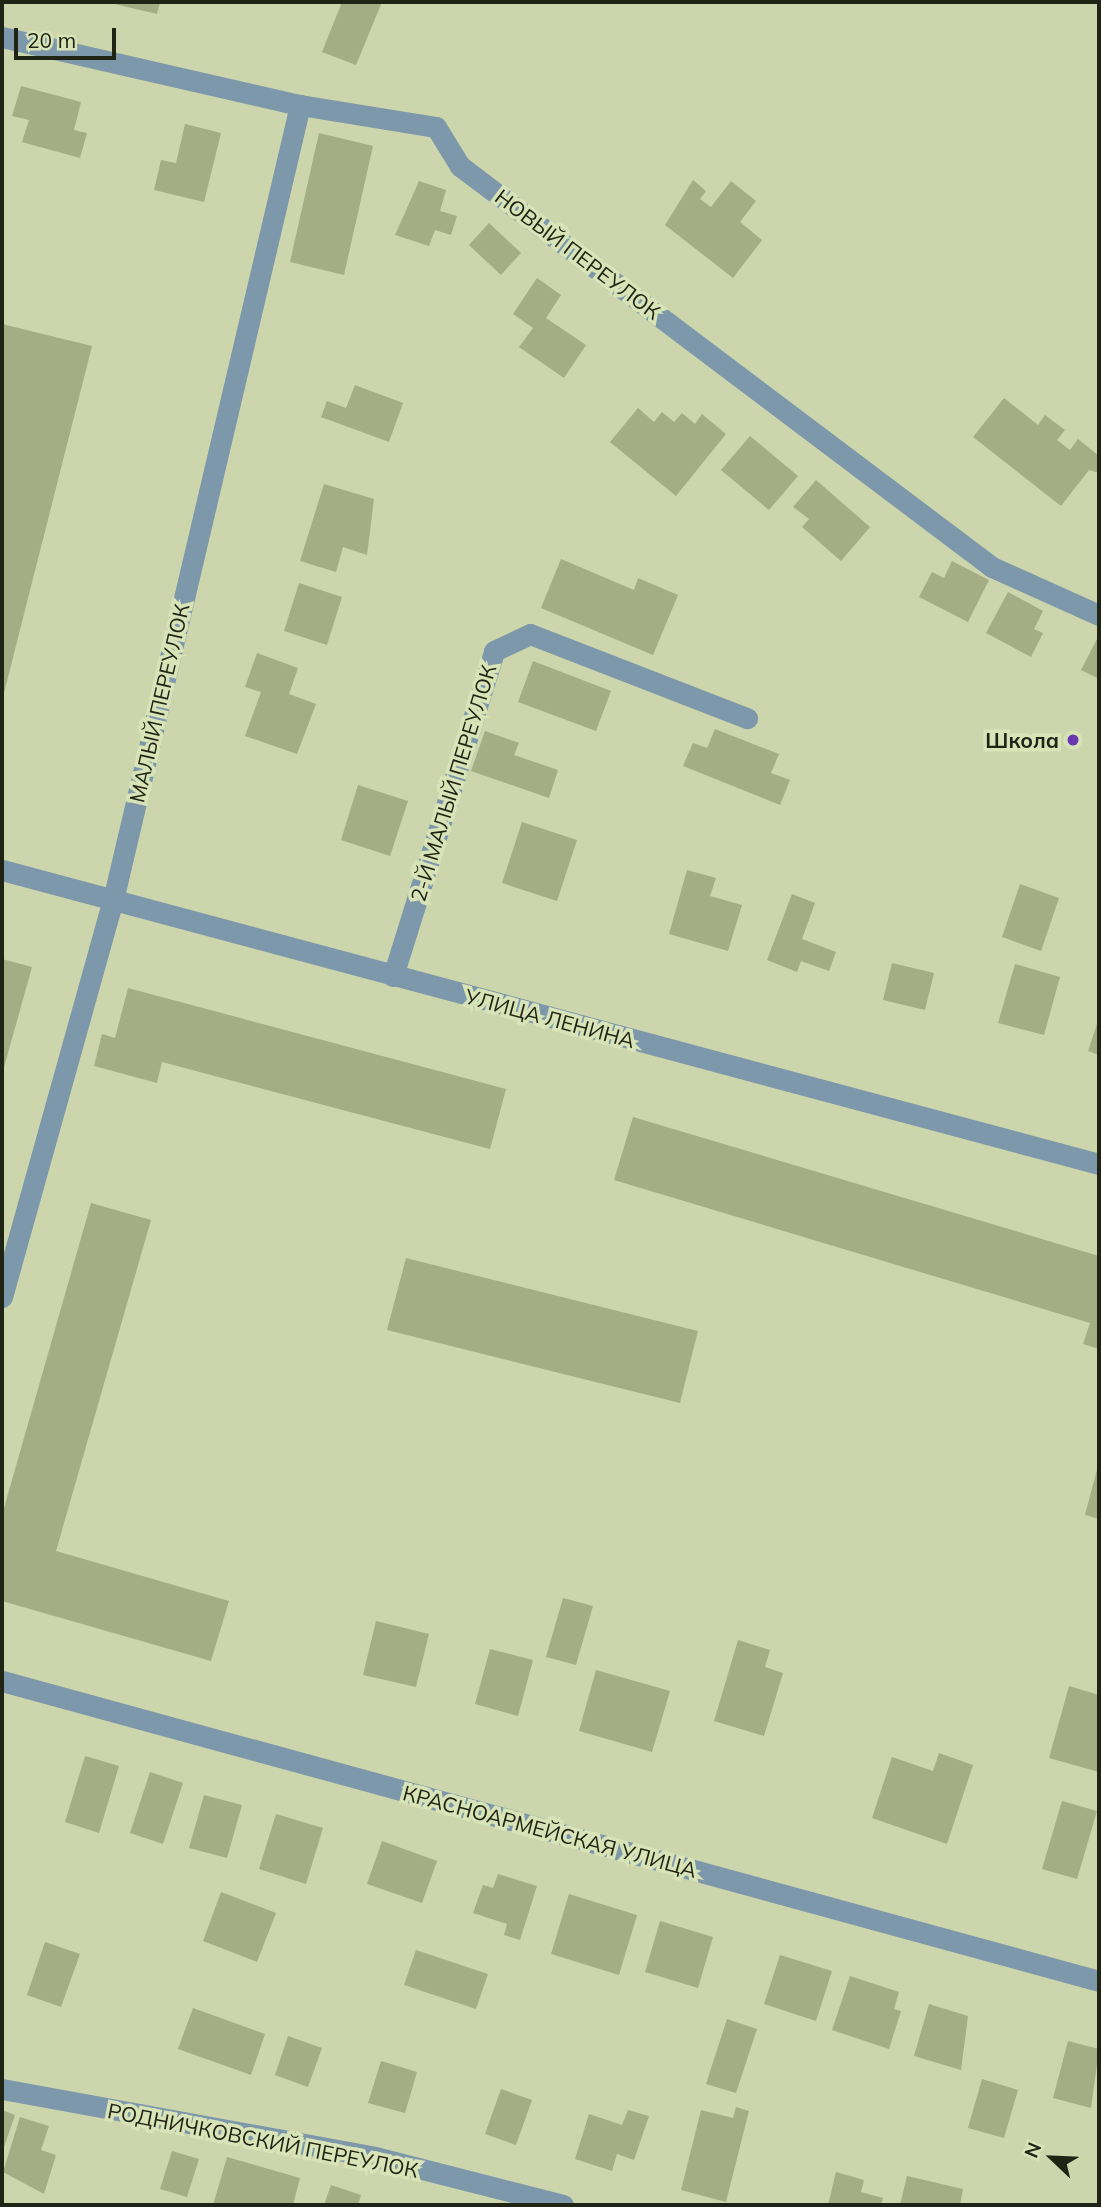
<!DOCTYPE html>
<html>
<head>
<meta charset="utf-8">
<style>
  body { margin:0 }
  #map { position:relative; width:1101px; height:2207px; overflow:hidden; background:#ccd5ac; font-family:Mulish,sans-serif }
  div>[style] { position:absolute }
  .building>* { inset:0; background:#a4ad84 }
  .minor>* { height:21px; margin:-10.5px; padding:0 10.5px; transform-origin:10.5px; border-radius:10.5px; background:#7d98aa }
  .dots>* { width:19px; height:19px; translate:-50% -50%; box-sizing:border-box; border:4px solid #d9e3b8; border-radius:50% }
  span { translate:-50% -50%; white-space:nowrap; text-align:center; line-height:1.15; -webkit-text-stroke:7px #d9e3b8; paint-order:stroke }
  .street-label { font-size:21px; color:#202414 }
  .poi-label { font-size:21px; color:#202414; font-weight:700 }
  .right { translate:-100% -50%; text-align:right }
  .frame { position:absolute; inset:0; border:4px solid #202414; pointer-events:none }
  .north { position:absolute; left:1017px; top:2123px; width:70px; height:70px; -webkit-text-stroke:5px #d9e3b8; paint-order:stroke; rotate:293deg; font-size:19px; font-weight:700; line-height:28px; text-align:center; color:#202414 }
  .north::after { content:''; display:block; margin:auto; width:24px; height:32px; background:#202414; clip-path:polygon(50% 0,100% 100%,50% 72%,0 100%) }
  .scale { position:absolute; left:14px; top:28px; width:102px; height:32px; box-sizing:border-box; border:4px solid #202414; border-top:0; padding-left:9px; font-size:21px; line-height:24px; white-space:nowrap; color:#202414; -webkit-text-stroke:5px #d9e3b8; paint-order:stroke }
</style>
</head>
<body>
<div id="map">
  <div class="building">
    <i style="clip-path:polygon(106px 2px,160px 2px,157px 14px)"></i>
    <i style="clip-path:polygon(342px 2px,382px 2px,356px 65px,322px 52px)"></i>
    <i style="clip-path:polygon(21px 86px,81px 102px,74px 130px,87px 133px,80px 158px,22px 142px,29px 120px,12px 116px)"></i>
    <i style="clip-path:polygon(185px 124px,221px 133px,204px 202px,154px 190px,161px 160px,176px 163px)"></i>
    <i style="clip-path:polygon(319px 133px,373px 146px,344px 275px,290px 262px)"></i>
    <i style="clip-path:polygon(693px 180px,706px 191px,700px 199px,711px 207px,731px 181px,756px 201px,740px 222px,762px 240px,733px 278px,665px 225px)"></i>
    <i style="clip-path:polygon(419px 181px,446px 190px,440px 211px,457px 216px,451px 235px,435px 230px,429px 246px,395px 235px)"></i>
    <i style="clip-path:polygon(489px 223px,521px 253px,501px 275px,469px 245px)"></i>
    <i style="clip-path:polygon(537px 278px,561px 295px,546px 318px,586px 345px,564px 378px,519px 347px,533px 328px,513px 314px)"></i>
    <i style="clip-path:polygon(2px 324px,92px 346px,4px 693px,2px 692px)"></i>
    <i style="clip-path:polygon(355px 385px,403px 403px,389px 442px,321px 417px,327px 401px,346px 408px)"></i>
    <i style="clip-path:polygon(1004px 398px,1038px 425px,1045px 415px,1065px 430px,1057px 440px,1070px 450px,1078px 439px,1099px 456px,1099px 473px,1089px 470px,1061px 506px,973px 437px)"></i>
    <i style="clip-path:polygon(638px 408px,654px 422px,662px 412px,674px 422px,682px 413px,695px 424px,702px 414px,726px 434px,676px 496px,610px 442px)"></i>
    <i style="clip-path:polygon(750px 436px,798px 476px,769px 510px,721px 470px)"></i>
    <i style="clip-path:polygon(816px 480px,870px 527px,841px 561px,802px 527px,809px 519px,793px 507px)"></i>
    <i style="clip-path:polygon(324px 484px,374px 499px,367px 555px,343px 547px,336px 572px,300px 561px)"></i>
    <i style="clip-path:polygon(561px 559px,634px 590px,638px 578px,678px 595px,653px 655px,541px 608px)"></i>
    <i style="clip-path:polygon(952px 561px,989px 580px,968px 622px,919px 597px,932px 572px,944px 578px)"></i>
    <i style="clip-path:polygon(299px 583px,342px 597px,327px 645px,284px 631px)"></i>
    <i style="clip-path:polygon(1008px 592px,1043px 611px,1034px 629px,1043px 633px,1031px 657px,986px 633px)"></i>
    <i style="clip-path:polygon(1099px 635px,1099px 679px,1081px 670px)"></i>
    <i style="clip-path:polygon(257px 653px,298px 668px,289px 694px,316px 704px,297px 754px,245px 736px,261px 692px,245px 687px)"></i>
    <i style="clip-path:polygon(533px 661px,611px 691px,596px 731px,518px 702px)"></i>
    <i style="clip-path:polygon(715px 729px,779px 754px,771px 773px,790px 780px,780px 805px,683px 766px,693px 743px,707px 748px)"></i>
    <i style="clip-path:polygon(485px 731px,519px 743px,514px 755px,558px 770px,549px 798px,471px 771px)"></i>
    <i style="clip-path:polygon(358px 785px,408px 801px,390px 856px,341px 840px)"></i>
    <i style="clip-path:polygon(522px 822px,577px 840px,557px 901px,502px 883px)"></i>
    <i style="clip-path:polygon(687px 870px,716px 878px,710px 896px,742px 905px,728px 951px,669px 934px)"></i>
    <i style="clip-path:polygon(1020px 884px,1059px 898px,1041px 951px,1002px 937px)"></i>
    <i style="clip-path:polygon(792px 894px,815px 903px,802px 939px,836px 952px,829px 971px,801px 961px,797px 972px,767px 960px)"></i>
    <i style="clip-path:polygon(2px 959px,32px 967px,3px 1071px,2px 1071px)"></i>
    <i style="clip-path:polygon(892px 963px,934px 973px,925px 1010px,883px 1000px)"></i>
    <i style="clip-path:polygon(1015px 964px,1060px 977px,1044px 1035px,998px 1023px)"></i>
    <i style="clip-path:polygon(128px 988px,506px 1089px,490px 1149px,162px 1062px,157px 1083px,94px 1066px,102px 1034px,115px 1038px)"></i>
    <i style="clip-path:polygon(1099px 1018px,1099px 1055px,1088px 1051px)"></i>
    <i style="clip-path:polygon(633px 1117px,1099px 1256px,1099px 1349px,1083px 1344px,1090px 1323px,614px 1180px)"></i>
    <i style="clip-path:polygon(91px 1203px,151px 1220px,56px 1551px,229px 1601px,211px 1661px,2px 1601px,2px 1515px)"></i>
    <i style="clip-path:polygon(406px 1258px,698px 1331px,680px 1403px,387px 1330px)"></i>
    <i style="clip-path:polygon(1098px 1466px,1099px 1466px,1099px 1519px,1085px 1515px)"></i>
    <i style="clip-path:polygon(563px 1598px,593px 1606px,576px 1665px,546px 1657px)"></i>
    <i style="clip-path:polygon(376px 1621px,429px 1634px,416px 1687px,363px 1675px)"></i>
    <i style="clip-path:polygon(738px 1640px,770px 1650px,765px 1667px,783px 1673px,764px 1736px,714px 1721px)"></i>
    <i style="clip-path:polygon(490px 1649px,533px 1660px,518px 1716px,475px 1704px)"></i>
    <i style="clip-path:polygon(596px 1670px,670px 1691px,652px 1752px,579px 1731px)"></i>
    <i style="clip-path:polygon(1069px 1686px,1099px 1695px,1099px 1772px,1049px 1758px)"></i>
    <i style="clip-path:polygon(939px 1753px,973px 1765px,947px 1844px,872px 1818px,892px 1757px,933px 1771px)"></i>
    <i style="clip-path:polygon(85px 1756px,119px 1766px,99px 1833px,65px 1822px)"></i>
    <i style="clip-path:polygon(150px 1772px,183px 1783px,163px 1844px,130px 1833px)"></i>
    <i style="clip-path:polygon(204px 1795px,242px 1805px,227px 1858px,189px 1848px)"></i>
    <i style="clip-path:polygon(1062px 1801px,1097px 1811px,1077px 1879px,1042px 1869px)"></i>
    <i style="clip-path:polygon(276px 1814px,323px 1828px,306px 1884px,259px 1869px)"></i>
    <i style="clip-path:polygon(382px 1841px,437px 1861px,422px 1903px,367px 1884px)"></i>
    <i style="clip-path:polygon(498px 1874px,537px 1886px,520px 1940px,504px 1935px,507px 1924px,473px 1913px,483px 1885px,493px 1888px)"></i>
    <i style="clip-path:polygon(221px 1892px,276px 1913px,257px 1962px,203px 1941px)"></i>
    <i style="clip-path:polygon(569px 1894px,637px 1915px,619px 1975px,551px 1954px)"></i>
    <i style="clip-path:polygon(660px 1921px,713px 1937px,698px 1988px,645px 1972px)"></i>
    <i style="clip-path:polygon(45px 1942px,80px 1954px,61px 2007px,27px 1995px)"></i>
    <i style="clip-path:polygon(416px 1950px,488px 1974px,476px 2009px,404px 1985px)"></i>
    <i style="clip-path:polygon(780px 1955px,832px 1971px,816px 2021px,764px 2004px)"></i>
    <i style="clip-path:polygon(850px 1976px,899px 1992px,894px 2009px,901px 2011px,889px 2049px,832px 2030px)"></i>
    <i style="clip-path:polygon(929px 2004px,968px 2016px,961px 2070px,914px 2056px)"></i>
    <i style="clip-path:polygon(193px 2008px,265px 2034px,251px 2075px,178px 2049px)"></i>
    <i style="clip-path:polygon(727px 2019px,757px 2029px,736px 2093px,706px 2084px)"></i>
    <i style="clip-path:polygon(288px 2036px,322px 2048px,308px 2087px,275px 2075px)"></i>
    <i style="clip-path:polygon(1068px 2041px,1099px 2049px,1091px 2108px,1053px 2098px)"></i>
    <i style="clip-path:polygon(381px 2061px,417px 2072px,405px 2113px,368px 2103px)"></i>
    <i style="clip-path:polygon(982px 2079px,1018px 2090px,1004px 2138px,968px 2128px)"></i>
    <i style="clip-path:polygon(501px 2089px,532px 2100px,516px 2145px,485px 2134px)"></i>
    <i style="clip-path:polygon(736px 2107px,749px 2111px,726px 2202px,681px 2190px,701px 2110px,733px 2118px)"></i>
    <i style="clip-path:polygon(2px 2110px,15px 2115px,2px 2153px)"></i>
    <i style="clip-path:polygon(628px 2110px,649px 2116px,634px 2160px,617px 2154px,612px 2171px,575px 2159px,589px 2114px,622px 2125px)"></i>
    <i style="clip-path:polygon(20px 2117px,49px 2126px,41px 2150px,56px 2155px,44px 2194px,3px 2172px)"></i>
    <i style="clip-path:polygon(172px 2151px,199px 2159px,187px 2197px,160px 2189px)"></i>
    <i style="clip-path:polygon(227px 2157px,300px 2178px,293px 2205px,213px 2205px)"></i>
    <i style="clip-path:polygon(836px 2172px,864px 2180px,861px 2192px,883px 2198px,881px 2205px,828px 2205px)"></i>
    <i style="clip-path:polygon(907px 2176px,963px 2189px,960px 2205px,900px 2205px)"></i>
    <i style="clip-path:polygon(331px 2185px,361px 2195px,358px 2205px,324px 2205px)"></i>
  </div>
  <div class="minor">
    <i style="left:2px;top:37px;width:306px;rotate:12.9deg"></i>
    <i style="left:300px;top:105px;width:138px;rotate:9.2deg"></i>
    <i style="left:436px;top:127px;width:46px;rotate:58.4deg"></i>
    <i style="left:460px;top:166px;width:666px;rotate:37.01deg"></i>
    <i style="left:992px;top:567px;width:117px;rotate:24.2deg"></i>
    <i style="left:2px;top:870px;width:1136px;rotate:15deg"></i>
    <i style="left:393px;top:976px;width:340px;rotate:-72.7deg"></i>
    <i style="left:494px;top:651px;width:40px;rotate:-25deg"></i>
    <i style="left:530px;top:634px;width:233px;rotate:21.2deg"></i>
    <i style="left:2px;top:1297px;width:412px;rotate:-74.4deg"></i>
    <i style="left:113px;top:900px;width:817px;rotate:-76.76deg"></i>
    <i style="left:2px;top:1681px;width:1137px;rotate:15.29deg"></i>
    <i style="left:2px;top:2089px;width:379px;rotate:10.3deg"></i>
    <i style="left:375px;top:2157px;width:194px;rotate:14.3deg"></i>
  </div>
  <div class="dots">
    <i style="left:1073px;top:740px;background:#6a38b0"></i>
  </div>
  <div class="street-label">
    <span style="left:578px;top:254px;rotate:37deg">НОВЫЙ ПЕРЕУЛОК</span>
    <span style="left:159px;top:703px;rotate:-77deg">МАЛЫЙ ПЕРЕУЛОК</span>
    <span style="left:453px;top:783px;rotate:-73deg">2-Й МАЛЫЙ ПЕРЕУЛОК</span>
    <span style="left:550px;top:1018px;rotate:15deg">УЛИЦА ЛЕНИНА</span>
    <span style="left:550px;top:1831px;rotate:15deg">КРАСНОАРМЕЙСКАЯ УЛИЦА</span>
    <span style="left:263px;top:2140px;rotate:11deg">РОДНИЧКОВСКИЙ ПЕРЕУЛОК</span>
  </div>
  <div class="poi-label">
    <span class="right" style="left:1059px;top:740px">Школа</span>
  </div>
  <div class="frame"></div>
  <div class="north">N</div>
  <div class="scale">20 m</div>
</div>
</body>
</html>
